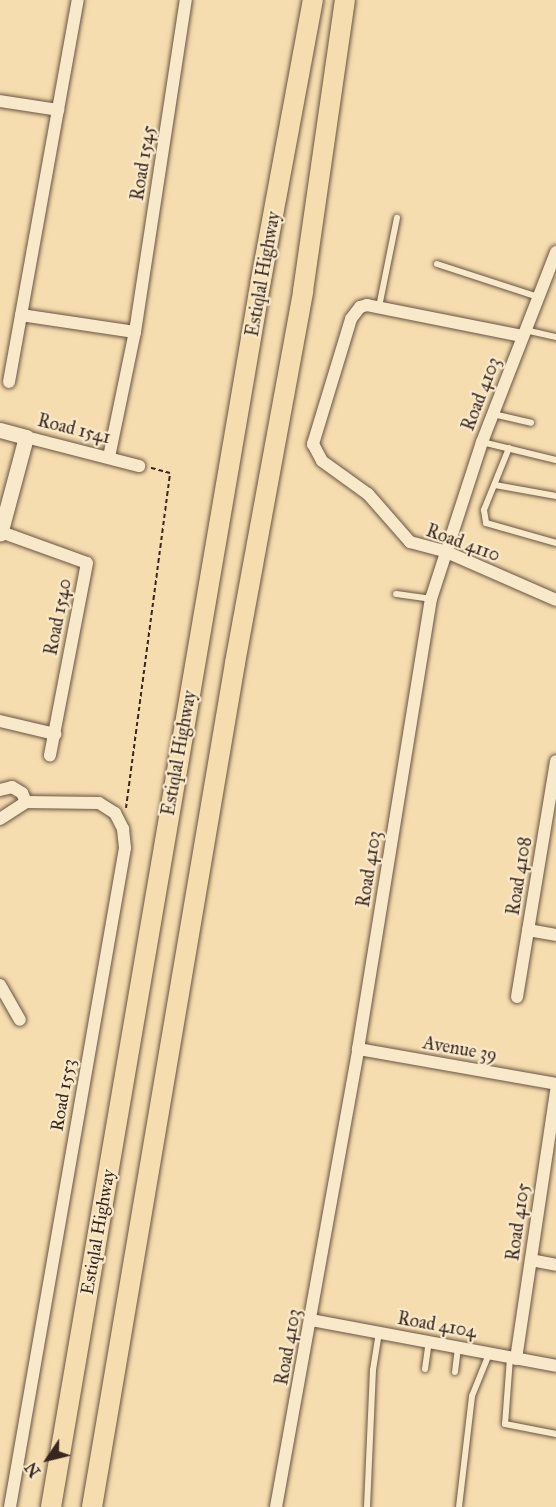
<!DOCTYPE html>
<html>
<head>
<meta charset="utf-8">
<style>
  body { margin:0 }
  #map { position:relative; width:556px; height:1507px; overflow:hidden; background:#f6ddaf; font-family:"IM FELL Great Primer",serif }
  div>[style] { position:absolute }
  .path>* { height:2px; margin-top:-1px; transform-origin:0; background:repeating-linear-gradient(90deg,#39271e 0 4.5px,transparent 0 7.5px) }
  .roads { filter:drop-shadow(0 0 2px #685442) drop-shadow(0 0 2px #685442) }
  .service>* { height:6px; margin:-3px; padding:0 3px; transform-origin:3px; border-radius:3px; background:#f9e9cb }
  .minor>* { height:12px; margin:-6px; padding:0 6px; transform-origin:6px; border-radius:6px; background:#f9e9cb }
  .tertiary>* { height:15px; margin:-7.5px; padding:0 7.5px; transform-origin:7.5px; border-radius:7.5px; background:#f9e9cb }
  .primary>* { height:20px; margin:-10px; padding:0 10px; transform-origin:10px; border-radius:10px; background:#f6ddaf }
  span { translate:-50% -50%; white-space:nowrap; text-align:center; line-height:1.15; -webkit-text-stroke:4.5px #f9e9cb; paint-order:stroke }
  .street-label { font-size:18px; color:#39271e }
  .north { position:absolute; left:18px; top:1429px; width:60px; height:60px; -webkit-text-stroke:4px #f9e9cb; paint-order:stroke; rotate:235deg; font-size:16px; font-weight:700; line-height:24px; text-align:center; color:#39271e }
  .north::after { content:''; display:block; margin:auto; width:21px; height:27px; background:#39271e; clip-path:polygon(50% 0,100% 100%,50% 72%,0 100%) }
</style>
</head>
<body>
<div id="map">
  <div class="path">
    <i style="left:126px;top:808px;width:338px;rotate:-82.5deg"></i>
    <i style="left:170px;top:473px;width:20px;rotate:-165deg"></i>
  </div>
  <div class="roads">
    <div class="service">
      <i style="left:437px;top:264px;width:106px;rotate:18.1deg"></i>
      <i style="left:379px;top:307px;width:91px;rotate:-78.6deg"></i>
      <i style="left:525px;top:330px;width:32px;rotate:13deg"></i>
      <i style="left:493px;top:414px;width:39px;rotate:13deg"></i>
      <i style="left:482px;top:442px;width:76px;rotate:13.7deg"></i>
      <i style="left:509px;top:448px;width:67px;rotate:112deg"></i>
      <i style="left:484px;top:510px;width:13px;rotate:81deg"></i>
      <i style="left:486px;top:523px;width:73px;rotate:15.9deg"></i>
      <i style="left:495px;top:485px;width:62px;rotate:10.2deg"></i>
      <i style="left:396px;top:594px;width:35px;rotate:8deg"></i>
      <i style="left:510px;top:1358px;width:66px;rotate:94.3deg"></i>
      <i style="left:505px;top:1424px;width:52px;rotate:11.1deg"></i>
      <i style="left:425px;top:1369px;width:27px;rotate:-82deg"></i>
      <i style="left:455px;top:1372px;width:24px;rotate:-83deg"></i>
      <i style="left:367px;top:1507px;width:137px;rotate:-87.5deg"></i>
      <i style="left:373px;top:1370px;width:37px;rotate:-81deg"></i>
      <i style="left:459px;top:1507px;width:112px;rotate:-83.3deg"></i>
      <i style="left:472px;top:1396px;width:45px;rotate:-68deg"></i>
    </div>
    <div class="minor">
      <i style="left:0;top:101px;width:59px;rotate:8.8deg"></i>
      <i style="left:21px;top:315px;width:115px;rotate:8.5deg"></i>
      <i style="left:522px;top:336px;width:158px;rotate:-168.7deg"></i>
      <i style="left:367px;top:305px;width:7px;rotate:164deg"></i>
      <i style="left:360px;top:307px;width:15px;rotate:127deg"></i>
      <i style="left:351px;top:319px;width:131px;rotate:106.9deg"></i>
      <i style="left:313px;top:444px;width:19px;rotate:62deg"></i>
      <i style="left:322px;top:461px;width:57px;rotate:35.7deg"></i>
      <i style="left:368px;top:494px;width:64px;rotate:48.8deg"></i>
      <i style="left:410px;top:542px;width:35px;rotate:15deg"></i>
      <i style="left:444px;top:551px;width:122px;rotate:23.6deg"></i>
      <i style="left:9px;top:382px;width:388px;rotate:-79.8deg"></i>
      <i style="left:26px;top:437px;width:117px;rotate:14.4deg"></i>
      <i style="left:109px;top:457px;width:128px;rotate:-78.3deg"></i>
      <i style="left:135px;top:332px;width:336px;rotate:-81.3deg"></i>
      <i style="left:1px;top:532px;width:91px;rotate:19.8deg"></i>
      <i style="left:87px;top:563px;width:196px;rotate:100.9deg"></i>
      <i style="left:0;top:721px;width:57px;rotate:13.3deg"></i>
      <i style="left:0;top:790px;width:12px;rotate:-14deg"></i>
      <i style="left:12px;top:787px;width:12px;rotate:31deg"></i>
      <i style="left:22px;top:793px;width:10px;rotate:66deg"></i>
      <i style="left:0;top:819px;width:31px;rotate:-33deg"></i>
      <i style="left:26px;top:802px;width:73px;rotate:0.8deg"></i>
      <i style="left:99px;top:803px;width:19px;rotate:32deg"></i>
      <i style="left:115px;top:813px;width:18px;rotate:63deg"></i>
      <i style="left:123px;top:829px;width:19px;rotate:84deg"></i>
      <i style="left:125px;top:848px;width:669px;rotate:99.9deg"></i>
      <i style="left:528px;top:930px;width:28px;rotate:10deg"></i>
      <i style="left:0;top:985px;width:40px;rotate:60.3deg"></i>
      <i style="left:517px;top:997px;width:239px;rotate:-80.6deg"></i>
      <i style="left:358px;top:1049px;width:201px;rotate:10deg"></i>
      <i style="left:531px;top:1260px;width:25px;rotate:11deg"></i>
      <i style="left:311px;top:1320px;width:249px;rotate:10.6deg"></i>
      <i style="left:516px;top:1359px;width:271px;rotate:-81.5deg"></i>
      <i style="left:276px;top:1507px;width:465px;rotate:-79.8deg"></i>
      <i style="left:358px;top:1049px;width:456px;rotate:-80.8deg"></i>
      <i style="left:431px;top:599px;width:165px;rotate:-72deg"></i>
      <i style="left:482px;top:442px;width:204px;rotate:-68.7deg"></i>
    </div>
    <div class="tertiary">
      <i style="left:0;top:430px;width:27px;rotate:15deg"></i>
      <i style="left:26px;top:437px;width:100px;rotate:105deg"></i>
    </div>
    <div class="primary">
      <i style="left:51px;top:1507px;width:1245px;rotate:-80.29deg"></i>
      <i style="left:261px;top:280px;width:285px;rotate:-79.5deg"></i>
      <i style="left:92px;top:1507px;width:856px;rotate:-80.38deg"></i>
      <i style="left:235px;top:663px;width:378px;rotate:-79.6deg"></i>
      <i style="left:303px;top:291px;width:294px;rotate:-81.8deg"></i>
    </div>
  </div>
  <div class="street-label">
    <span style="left:143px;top:163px;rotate:-81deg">Road 1545</span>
    <span style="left:263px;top:274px;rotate:-80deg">Estiqlal Highway</span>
    <span style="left:481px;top:394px;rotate:-69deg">Road 4103</span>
    <span style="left:74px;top:429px;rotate:14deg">Road 1541</span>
    <span style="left:463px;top:543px;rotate:20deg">Road 4110</span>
    <span style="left:58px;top:617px;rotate:-79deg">Road 1540</span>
    <span style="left:179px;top:753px;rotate:-80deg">Estiqlal Highway</span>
    <span style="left:369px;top:869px;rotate:-81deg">Road 4103</span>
    <span style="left:519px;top:876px;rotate:-81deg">Road 4108</span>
    <span style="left:460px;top:1049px;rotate:10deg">Avenue 39</span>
    <span style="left:63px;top:1095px;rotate:-80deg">Road 1553</span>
    <span style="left:518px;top:1222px;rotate:-82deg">Road 4105</span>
    <span style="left:98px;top:1232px;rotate:-80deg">Estiqlal Highway</span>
    <span style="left:437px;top:1325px;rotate:10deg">Road 4104</span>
    <span style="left:288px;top:1347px;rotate:-80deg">Road 4103</span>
  </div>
  <div class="north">N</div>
</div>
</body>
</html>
